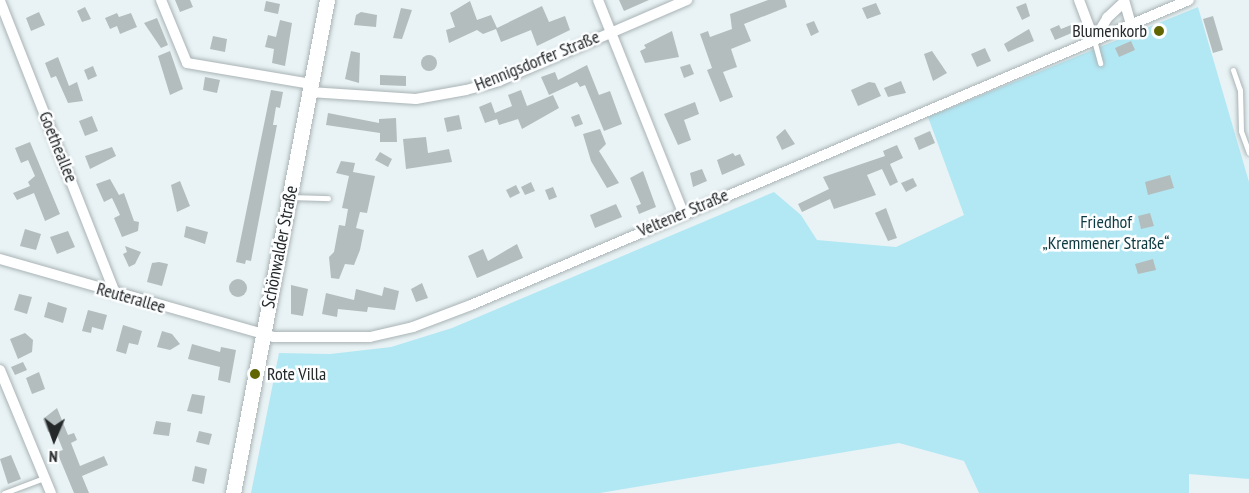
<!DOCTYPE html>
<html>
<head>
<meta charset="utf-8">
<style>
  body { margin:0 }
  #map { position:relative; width:1249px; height:493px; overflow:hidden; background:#e9f3f5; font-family:"PT Sans Narrow",sans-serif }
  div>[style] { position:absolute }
  .green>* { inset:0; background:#b2e8f4 }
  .building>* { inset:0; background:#b3bdbd }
  .round { border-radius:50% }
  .roads { filter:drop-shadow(0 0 2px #a9b3b5) drop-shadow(0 0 2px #a9b3b5) }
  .lane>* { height:5px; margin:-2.5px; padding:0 2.5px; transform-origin:2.5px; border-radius:2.5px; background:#fff }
  .street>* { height:10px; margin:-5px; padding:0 5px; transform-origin:5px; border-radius:5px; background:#fff }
  .secondary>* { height:15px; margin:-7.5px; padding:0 7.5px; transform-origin:7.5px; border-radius:7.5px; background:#fff }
  .dots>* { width:16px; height:16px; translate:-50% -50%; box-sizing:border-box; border:3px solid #fcfeff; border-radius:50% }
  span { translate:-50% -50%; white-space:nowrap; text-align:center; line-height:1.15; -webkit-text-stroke:5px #fcfeff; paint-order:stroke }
  .poi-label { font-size:18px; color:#252829 }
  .right { translate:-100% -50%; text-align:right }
  .left { translate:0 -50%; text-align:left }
  .street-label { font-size:18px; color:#252829 }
  .park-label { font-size:18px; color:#0d3941 }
  .north { position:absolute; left:24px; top:409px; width:60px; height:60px; -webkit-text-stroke:4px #fcfeff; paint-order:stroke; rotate:182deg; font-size:16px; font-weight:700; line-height:24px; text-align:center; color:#252829 }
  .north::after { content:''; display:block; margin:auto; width:21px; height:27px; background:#252829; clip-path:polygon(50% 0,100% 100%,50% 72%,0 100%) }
</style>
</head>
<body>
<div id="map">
  <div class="green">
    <i style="clip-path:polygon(1198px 7px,1249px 182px,1249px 479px,1189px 474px,1189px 493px,979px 493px,964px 461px,899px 443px,600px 493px,251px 493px,279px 353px,330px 354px,391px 347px,452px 328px,774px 192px,801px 215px,817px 240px,896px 247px,964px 215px,928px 117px)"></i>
  </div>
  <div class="building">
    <i style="clip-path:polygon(175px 0,190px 0,193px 7px,180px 12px)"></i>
    <i style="clip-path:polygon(619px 0,649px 0,624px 11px)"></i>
    <i style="clip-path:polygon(768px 0,785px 0,787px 7px,744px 24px,751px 41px,731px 49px,737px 67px,723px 72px,733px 97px,720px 102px,707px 70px,712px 68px,700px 34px,708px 31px,710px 37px,732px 29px,730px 14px)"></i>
    <i style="clip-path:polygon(266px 1px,280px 4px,278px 14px,264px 11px)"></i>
    <i style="clip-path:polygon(470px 1px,477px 20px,491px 15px,497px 28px,542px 6px,549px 22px,565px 16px,570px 30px,537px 46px,531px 30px,501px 42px,496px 29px,483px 34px,477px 30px,449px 43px,446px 30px,455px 27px,450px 13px)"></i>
    <i style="clip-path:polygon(876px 3px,881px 14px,867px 19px,862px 8px)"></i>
    <i style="clip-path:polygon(1026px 3px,1030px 16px,1022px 20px,1016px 7px)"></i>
    <i style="clip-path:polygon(85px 7px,91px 19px,82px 22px,77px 11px)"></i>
    <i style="clip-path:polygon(401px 8px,412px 10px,402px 39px,393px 38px)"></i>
    <i style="clip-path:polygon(39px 12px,45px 25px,31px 31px,26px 18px)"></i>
    <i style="clip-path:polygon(361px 12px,377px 15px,376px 27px,354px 25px,356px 15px)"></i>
    <i style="clip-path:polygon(117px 13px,119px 17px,131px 13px,137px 27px,120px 34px,117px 26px,110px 29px,105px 18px)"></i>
    <i style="clip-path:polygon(1213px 16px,1223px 50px,1213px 53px,1203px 19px)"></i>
    <i style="clip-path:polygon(157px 18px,168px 45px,161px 48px,144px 23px)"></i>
    <i style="clip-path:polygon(280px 20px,292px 23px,285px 66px,272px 63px,274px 49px,265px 47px,268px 35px,276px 37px)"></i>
    <i style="clip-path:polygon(814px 21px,819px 32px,811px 36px,806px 24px)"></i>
    <i style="clip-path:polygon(1059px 25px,1061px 29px,1071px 25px,1074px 32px,1055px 40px,1050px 29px)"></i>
    <i style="clip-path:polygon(1029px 29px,1034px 41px,1008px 52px,1004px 44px)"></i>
    <i style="clip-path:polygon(672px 31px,679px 57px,645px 63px,640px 51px,646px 48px,644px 45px)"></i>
    <i style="clip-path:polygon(213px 36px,227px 39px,225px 52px,210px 49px)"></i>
    <i style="clip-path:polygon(1131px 41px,1135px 50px,1119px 57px,1115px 48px)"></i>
    <i style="clip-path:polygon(985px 48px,991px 61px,977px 67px,971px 54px)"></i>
    <i style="clip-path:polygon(170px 51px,183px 89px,170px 95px,158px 56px)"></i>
    <i style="clip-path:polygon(351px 51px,360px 53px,359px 83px,345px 79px)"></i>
    <i style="clip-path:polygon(932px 51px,947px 73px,933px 81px,924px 54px)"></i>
    <i class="round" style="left:421px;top:55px;width:16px;height:16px"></i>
    <i style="clip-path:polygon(58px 57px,69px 86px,77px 82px,83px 101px,68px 103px,56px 76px,51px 78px,45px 63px)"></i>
    <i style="clip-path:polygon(690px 64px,694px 74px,684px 78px,680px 67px)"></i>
    <i style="clip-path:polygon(587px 65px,599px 95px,610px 91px,622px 124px,604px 131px,585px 85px,580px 87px,577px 82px,549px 95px,541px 77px,555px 72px,558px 80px)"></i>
    <i style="clip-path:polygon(93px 66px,97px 76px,88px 80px,84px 70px)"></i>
    <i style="clip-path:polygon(380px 75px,406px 76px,406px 86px,380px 85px)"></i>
    <i style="clip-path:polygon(205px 77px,220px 80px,217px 93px,203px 90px)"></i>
    <i style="clip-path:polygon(901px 81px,906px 93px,888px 97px,884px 88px)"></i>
    <i style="clip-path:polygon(869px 82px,875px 83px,881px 96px,858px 106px,851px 90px)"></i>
    <i style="clip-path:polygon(271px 90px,283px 92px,280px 108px,276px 107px,273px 125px,277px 125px,251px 261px,246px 260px,245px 264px,236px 262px)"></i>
    <i style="clip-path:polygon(521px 90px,527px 106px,553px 95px,559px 108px,522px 129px,518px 119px,499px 125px,497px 119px,485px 123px,479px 107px,491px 102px,495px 113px,512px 106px,508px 95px)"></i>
    <i style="clip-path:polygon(695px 102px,699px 114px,684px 120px,691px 140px,678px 145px,664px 114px)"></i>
    <i style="clip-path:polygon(328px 113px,379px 123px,379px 119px,396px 118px,397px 142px,380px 142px,380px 133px,326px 125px)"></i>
    <i style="clip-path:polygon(579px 114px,583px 124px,575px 127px,571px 117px)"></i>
    <i style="clip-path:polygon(459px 115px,462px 129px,447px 132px,444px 118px)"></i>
    <i style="clip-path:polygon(92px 116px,98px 131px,85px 136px,79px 121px)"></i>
    <i style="clip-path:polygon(600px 129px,606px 144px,599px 151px,619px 183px,607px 188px,591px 161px,583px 134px)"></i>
    <i style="clip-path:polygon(785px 129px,795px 144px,782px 150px,776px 137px)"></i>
    <i style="clip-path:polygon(930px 131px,935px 143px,919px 150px,914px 138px)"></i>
    <i style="clip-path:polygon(426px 137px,428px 153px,449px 149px,452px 162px,406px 169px,403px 139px)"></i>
    <i style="clip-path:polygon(30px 142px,60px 214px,45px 221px,34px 193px,17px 200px,13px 193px,30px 186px,28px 182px,35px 176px,28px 160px,21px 163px,15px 148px)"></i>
    <i style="clip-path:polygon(897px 145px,903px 158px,890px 164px,898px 182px,890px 186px,882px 169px,867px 175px,876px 195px,834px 209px,830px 199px,802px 212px,798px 204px,829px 189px,823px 177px,885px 156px,883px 151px)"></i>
    <i style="clip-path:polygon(112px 147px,116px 156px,90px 169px,85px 156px)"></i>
    <i style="clip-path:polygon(380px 152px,392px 159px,388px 167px,375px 160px)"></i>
    <i style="clip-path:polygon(733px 153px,735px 156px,740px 154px,745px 165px,722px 175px,717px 160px)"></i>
    <i style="clip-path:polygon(341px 161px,355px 163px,353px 172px,375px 176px,367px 213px,360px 212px,356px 228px,364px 230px,360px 250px,354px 265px,345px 264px,339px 279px,331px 278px,329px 257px,334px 252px,339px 225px,345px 226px,348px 209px,342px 208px,349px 176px,336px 173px)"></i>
    <i style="clip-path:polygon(702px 169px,707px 181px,693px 187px,690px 173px)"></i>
    <i style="clip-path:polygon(643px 171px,656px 207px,639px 214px,636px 206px,641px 204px,630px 178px)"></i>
    <i style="clip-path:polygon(1170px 175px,1174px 188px,1148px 195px,1145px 182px)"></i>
    <i style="clip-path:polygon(913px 178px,917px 186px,906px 192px,901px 183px)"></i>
    <i style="clip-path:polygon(110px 179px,119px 195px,124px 193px,134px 221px,139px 222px,138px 231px,122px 237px,114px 218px,120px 215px,112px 198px,104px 202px,96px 184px)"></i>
    <i style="clip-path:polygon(180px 181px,190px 206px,177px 212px,171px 185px)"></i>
    <i style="clip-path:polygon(531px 182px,535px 191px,525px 195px,521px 187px)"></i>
    <i style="clip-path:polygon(516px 185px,520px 193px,510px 198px,506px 190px)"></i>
    <i style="clip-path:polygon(553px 187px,557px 197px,549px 200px,545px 190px)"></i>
    <i style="clip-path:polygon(616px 204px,622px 217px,595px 228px,590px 215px)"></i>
    <i style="clip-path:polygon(886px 208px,897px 238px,888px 241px,875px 213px)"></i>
    <i style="clip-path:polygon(1150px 213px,1154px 226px,1141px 229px,1138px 216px)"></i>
    <i style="clip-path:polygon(186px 226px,208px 232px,205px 244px,184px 237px)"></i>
    <i style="clip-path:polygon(25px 229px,41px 234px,36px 250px,20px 246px)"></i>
    <i style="clip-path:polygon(68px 231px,75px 247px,57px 254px,50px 237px)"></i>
    <i style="clip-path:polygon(517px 244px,523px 258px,477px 278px,468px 256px,483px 249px,488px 261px)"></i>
    <i style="clip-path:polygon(125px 246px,141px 252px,135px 264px,129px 267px,123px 254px,127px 252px)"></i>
    <i style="clip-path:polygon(1153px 259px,1156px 270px,1138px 274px,1135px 264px)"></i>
    <i style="clip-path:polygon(159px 262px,168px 264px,162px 286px,147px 282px,152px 263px)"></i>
    <i class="round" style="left:229px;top:279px;width:18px;height:18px"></i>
    <i style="clip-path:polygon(422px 283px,428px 298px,416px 302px,411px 289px)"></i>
    <i style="clip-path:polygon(291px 285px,308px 289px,303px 316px,291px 314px)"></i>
    <i style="clip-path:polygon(384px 287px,399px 291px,395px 310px,368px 307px,367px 312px,338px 309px,337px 317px,322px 314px,326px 293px,354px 300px,356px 289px,382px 296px)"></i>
    <i style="clip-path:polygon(19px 294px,32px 297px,27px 314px,14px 310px)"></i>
    <i style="clip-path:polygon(48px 302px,67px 308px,63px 323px,44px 317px)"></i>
    <i style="clip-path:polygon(88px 310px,107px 315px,103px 330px,92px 327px,91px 333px,82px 331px)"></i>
    <i style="clip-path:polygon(123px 325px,142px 331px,138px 345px,129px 343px,126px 354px,116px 351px)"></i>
    <i style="clip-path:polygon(162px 331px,172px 334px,180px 344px,170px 350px,157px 347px)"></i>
    <i style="clip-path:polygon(25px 333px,33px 340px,32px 352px,18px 359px,10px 339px)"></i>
    <i style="clip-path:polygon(192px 344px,220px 352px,221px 347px,236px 350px,230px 383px,218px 380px,220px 367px,188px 359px)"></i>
    <i style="clip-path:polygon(23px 362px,27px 370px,15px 375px,11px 367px)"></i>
    <i style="clip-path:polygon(39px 372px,45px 389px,32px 394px,26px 378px)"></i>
    <i style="clip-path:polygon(192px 394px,205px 396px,202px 414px,187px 411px)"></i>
    <i style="clip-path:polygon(57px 408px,68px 435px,74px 433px,77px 440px,71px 443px,80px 466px,104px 456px,108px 465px,82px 476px,89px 493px,74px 493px,57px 452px,63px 450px,55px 430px,48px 432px,43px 419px)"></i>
    <i style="clip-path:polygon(156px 421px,171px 423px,169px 436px,153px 434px)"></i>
    <i style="clip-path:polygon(199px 431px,212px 434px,209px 445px,196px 442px)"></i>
    <i style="clip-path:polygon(11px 455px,21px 479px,8px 484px,0 459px)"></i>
    <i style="clip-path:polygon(195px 466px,207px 469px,204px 484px,192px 481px)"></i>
  </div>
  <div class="roads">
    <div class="lane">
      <i style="left:1094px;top:40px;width:24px;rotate:75deg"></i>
      <i style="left:1233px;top:70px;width:21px;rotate:71deg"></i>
      <i style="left:1240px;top:90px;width:41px;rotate:88.6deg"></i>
      <i style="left:1241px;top:131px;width:23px;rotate:70deg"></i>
      <i style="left:292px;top:197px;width:36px;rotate:2deg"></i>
      <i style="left:4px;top:493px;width:43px;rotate:-20.6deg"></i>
    </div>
    <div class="street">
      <i style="left:161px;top:0;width:68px;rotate:67.6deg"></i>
      <i style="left:187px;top:63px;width:126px;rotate:9.6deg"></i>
      <i style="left:598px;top:0;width:228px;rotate:68.2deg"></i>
      <i style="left:1079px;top:0;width:43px;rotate:69.4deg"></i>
      <i style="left:1124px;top:0;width:25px;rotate:74deg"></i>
      <i style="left:0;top:1px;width:314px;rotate:68.5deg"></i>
      <i style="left:1094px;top:40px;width:26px;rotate:-59deg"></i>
      <i style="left:1107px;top:18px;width:22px;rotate:-43deg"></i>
      <i style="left:310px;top:92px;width:106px;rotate:3.8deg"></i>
      <i style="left:416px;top:99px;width:51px;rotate:-10.2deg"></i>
      <i style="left:466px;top:90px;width:34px;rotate:-15deg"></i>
      <i style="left:499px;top:81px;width:205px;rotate:-23.3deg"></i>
      <i style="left:0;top:259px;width:284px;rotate:15.9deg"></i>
      <i style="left:273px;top:337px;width:97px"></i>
      <i style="left:370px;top:337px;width:44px;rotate:-13.1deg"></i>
      <i style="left:413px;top:327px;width:62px;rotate:-20.8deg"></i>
      <i style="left:471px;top:305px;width:780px;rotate:-23.02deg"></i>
      <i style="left:0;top:370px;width:133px;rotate:67.5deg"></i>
    </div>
    <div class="secondary">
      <i style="left:233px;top:493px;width:502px;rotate:-79.21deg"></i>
    </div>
  </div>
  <div class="dots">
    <i style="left:1159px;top:31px;background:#616602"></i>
    <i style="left:255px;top:374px;background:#616602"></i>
  </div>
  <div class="poi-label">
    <span class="right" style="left:1147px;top:31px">Blumenkorb</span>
    <span class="left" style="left:267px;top:374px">Rote Villa</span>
  </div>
  <div class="street-label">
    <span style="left:537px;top:61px;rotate:-22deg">Hennigsdorfer Straße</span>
    <span style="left:58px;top:147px;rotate:68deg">Goetheallee</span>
    <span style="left:683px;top:213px;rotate:-23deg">Veltener Straße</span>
    <span style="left:280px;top:247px;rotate:-79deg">Schönwalder Straße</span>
    <span style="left:131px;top:298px;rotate:16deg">Reuterallee</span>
  </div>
  <div class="park-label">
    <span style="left:1106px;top:233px">Friedhof<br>„Kremmener Straße“</span>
  </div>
  <div class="north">N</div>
</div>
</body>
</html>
